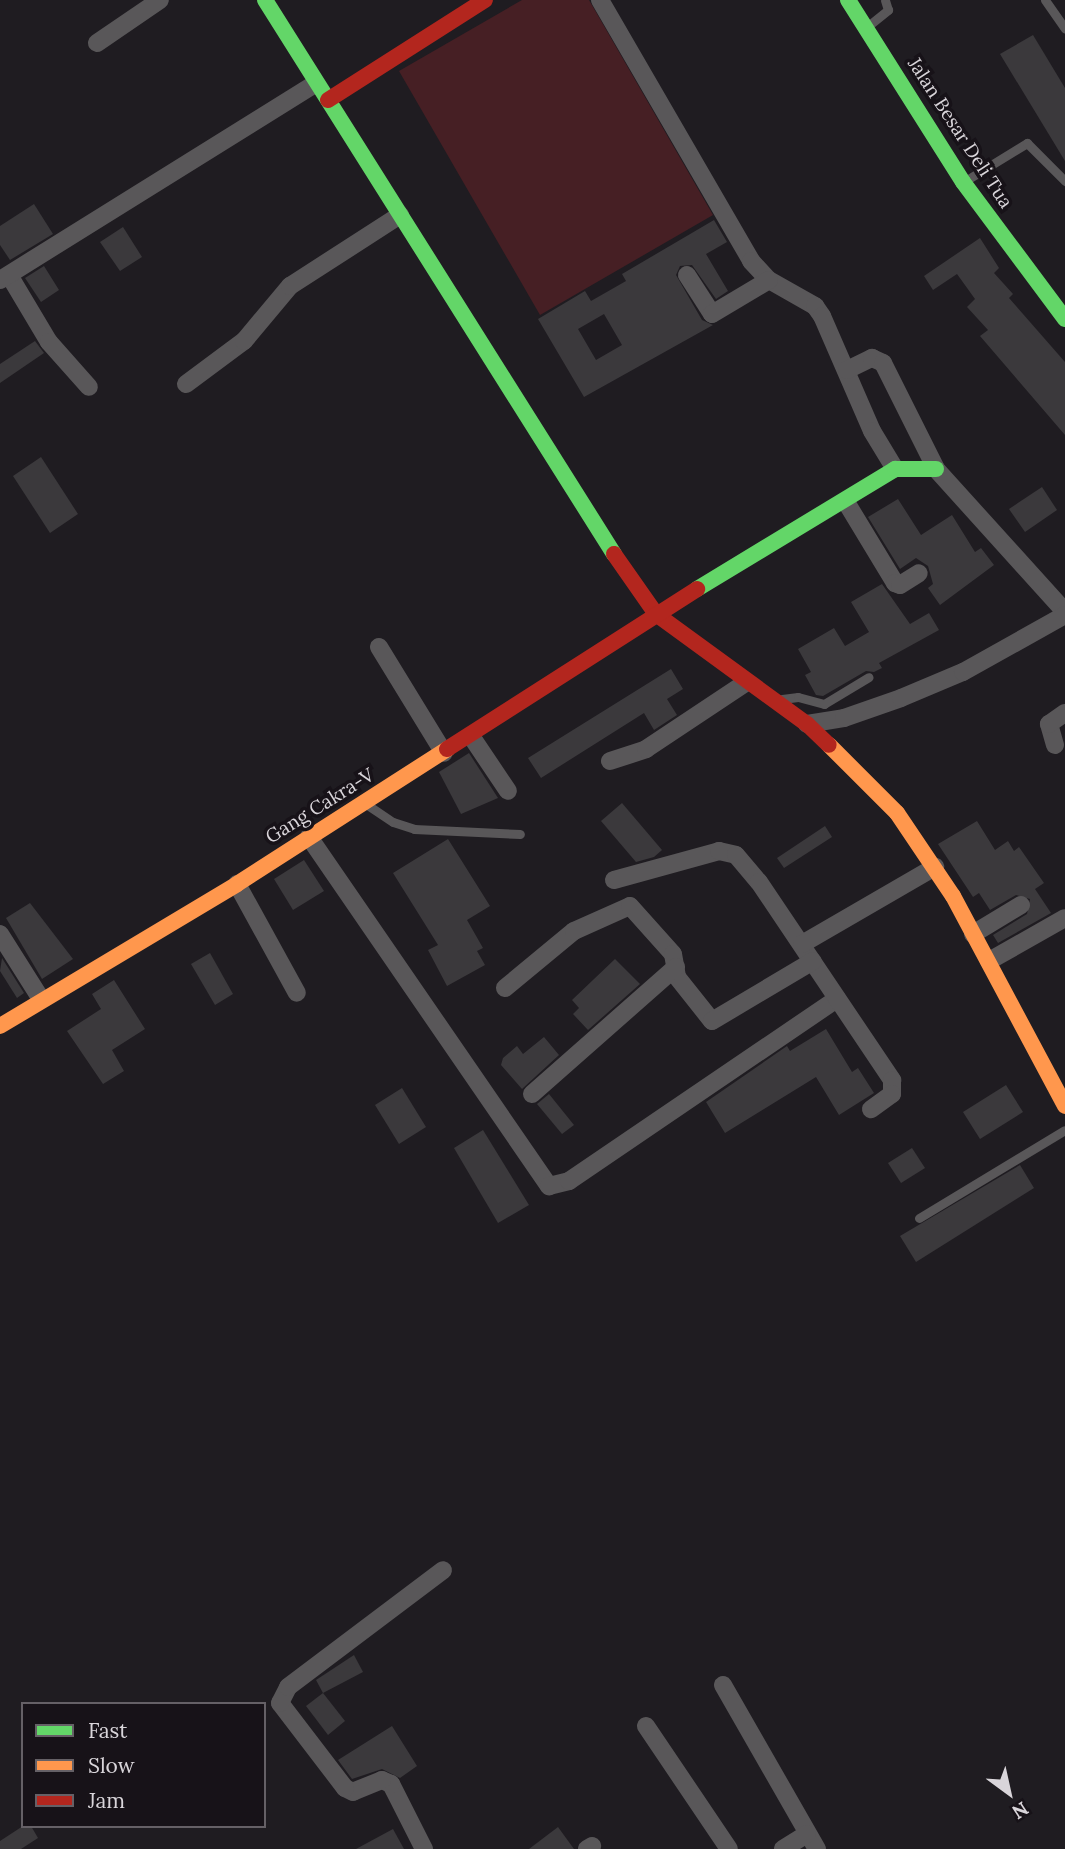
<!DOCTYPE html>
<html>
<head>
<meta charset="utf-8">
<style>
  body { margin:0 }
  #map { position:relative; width:1065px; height:1849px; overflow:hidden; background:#1f1c21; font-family:Lora,serif }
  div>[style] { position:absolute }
  .green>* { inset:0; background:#461f24 }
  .building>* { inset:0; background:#3b393c }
  .lane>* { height:9px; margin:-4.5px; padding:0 4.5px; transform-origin:4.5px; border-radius:4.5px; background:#595759 }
  .street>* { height:18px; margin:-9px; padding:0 9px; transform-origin:9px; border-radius:9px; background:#595759 }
  .fast>* { height:16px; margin:-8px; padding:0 8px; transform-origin:8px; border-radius:8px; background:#63d668 }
  .slow>* { height:16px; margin:-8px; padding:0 8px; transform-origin:8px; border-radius:8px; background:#ff974d }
  .jam>* { height:16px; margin:-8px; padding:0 8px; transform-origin:8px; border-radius:8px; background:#b3261e }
  span { translate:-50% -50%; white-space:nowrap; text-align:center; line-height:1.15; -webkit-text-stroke:7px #171218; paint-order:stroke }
  .street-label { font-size:19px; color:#d9d5da }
  .legend { position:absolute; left:21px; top:1702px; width:245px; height:126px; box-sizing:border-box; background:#171218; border:2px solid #656066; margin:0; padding:9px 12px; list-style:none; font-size:21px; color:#d9d5da }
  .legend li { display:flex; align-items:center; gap:14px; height:35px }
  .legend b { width:35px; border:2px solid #656066 }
  .north { position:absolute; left:974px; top:1758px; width:70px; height:70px; -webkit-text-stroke:5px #171218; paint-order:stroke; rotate:147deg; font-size:19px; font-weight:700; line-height:28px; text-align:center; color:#d9d5da }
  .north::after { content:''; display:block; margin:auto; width:24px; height:32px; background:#d9d5da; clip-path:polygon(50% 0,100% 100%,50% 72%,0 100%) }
</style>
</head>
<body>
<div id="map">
  <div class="green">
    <i style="clip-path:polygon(522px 0,589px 0,713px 215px,540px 315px,399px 71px)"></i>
  </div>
  <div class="building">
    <i style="clip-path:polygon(1033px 35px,1065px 88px,1065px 161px,1000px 54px)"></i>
    <i style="clip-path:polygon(34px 204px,53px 234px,10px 260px,0 245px,0 226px)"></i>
    <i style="clip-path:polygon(evenodd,714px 220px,727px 242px,706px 254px,728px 291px,716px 299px,692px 265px,680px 266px,676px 275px,702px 320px,713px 325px,584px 397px,538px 319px,585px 291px,591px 301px,626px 281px,622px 274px,714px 220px,604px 314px,622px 345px,596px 360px,578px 329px,604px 314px)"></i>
    <i style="clip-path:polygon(123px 227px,142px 257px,120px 271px,100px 242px)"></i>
    <i style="clip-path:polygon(980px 238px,999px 268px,994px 273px,1013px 294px,1009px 298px,1065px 362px,1065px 435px,980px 336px,988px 330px,967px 307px,975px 299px,957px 274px,933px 290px,924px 276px)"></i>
    <i style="clip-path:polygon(44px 266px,59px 290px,41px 302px,25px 278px)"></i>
    <i style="clip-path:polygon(35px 341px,44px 353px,0 383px,0 364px)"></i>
    <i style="clip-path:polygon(41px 457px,78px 514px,50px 533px,13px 476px)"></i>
    <i style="clip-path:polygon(1042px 487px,1057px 510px,1025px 532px,1009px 509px)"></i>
    <i style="clip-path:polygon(898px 499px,921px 535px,952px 515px,975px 552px,981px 548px,994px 565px,940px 605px,928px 588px,933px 584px,928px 566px,916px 558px,900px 569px,868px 517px)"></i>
    <i style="clip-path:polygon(882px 584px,910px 624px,929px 613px,939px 630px,879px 663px,882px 668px,874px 672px,866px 671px,823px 696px,816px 695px,805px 675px,811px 672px,798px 649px,834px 628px,845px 646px,869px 632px,851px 602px)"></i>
    <i style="clip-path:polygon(671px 669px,683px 689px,667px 699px,677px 715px,654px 730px,644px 713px,541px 778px,528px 758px)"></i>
    <i style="clip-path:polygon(469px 753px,498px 798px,461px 814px,439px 772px)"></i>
    <i style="clip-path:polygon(622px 803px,662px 850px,654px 857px,636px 862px,601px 821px)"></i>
    <i style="clip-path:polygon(977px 821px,995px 850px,1008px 841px,1014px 851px,1019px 847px,1044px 883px,1035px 889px,1051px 913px,998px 943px,993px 935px,1027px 914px,1030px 899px,1016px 895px,990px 910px,979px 893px,973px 897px,938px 844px)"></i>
    <i style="clip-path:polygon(825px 826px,832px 837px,784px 868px,777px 858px)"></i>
    <i style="clip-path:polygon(448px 839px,490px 906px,467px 920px,483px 948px,477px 951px,485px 965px,447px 986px,428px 950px,438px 945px,393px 873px)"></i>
    <i style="clip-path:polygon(304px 860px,324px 891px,293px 910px,274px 879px)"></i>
    <i style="clip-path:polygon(30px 903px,73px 959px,42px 979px,6px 918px)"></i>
    <i style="clip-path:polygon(210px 953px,233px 994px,215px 1005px,191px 964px)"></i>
    <i style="clip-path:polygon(2px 958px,24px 993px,17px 998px,0 971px)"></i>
    <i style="clip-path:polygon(615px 959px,640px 984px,588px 1030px,573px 1014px,579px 1008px,572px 1000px)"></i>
    <i style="clip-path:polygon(114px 980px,145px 1029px,112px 1050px,124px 1071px,103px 1084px,67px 1031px,101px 1009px,92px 994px)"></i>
    <i style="clip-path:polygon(826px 1029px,852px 1072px,858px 1068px,874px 1093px,839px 1115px,816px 1077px,725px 1133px,706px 1102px,787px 1046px,790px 1051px)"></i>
    <i style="clip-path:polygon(544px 1037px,559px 1055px,522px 1089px,501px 1065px,503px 1058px,517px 1046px,523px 1054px)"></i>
    <i style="clip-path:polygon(1006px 1085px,1023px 1112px,980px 1139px,963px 1112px)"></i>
    <i style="clip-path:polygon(402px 1088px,426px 1127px,399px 1144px,375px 1105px)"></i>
    <i style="clip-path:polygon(549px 1094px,574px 1125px,562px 1134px,537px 1104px)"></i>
    <i style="clip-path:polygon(483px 1130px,529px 1205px,498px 1223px,454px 1148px)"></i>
    <i style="clip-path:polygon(912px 1148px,925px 1168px,901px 1183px,888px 1163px)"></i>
    <i style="clip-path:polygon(1020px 1165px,1034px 1188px,916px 1262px,900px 1236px)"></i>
    <i style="clip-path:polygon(354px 1655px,363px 1672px,323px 1693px,316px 1680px)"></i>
    <i style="clip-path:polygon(323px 1693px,345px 1721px,328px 1735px,306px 1706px)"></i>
    <i style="clip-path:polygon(392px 1726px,417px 1766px,400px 1778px,382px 1769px,352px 1779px,338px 1760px)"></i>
    <i style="clip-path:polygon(23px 1826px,31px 1826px,38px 1838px,21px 1849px,0 1849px,0 1841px)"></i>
    <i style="clip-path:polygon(558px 1827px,574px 1849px,529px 1849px)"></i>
    <i style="clip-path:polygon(393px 1829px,404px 1849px,356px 1849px)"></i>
  </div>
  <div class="lane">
    <i style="left:1045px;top:0;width:35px;rotate:55deg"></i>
    <i style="left:868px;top:26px;width:26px;rotate:-39deg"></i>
    <i style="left:888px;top:10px;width:10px;rotate:-107deg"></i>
    <i style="left:965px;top:181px;width:73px;rotate:-31.5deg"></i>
    <i style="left:1027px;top:143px;width:54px;rotate:45deg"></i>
    <i style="left:782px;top:699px;width:16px;rotate:-7deg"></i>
    <i style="left:798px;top:697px;width:27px;rotate:15deg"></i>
    <i style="left:824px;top:704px;width:52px;rotate:-31deg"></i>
    <i style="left:366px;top:804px;width:32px;rotate:34deg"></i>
    <i style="left:393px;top:822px;width:22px;rotate:18deg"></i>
    <i style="left:414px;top:829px;width:106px;rotate:2.7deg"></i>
    <i style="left:919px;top:1218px;width:170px;rotate:-31.1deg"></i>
  </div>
  <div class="street">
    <i style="left:600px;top:0;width:302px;rotate:59.9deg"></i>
    <i style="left:751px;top:261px;width:26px;rotate:47deg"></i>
    <i style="left:769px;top:280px;width:53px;rotate:29.5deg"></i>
    <i style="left:815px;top:306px;width:12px;rotate:55deg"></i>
    <i style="left:822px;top:316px;width:125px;rotate:66.5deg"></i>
    <i style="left:872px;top:431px;width:44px;rotate:58.8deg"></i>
    <i style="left:97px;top:43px;width:76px;rotate:-34.3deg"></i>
    <i style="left:9px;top:275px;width:78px;rotate:59.2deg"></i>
    <i style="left:49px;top:342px;width:60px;rotate:48.4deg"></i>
    <i style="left:687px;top:275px;width:46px;rotate:57.3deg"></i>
    <i style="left:712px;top:314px;width:66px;rotate:-30.8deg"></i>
    <i style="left:0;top:280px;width:371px;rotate:-31.9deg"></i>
    <i style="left:847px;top:370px;width:28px;rotate:-26deg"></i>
    <i style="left:872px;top:358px;width:12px;rotate:24deg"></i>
    <i style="left:883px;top:363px;width:119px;rotate:63.4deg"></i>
    <i style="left:936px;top:469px;width:193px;rotate:47.9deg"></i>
    <i style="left:186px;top:384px;width:72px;rotate:-36.6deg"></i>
    <i style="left:244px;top:341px;width:72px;rotate:-50.1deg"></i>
    <i style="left:290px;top:286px;width:131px;rotate:-32.8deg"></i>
    <i style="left:846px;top:502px;width:95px;rotate:58.8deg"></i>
    <i style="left:895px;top:583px;width:5px;rotate:22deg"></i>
    <i style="left:900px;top:585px;width:22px;rotate:-32deg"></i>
    <i style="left:379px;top:647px;width:124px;rotate:58.5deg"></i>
    <i style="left:807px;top:724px;width:37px;rotate:-9deg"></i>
    <i style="left:844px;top:718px;width:60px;rotate:-19.3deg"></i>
    <i style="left:901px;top:698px;width:67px;rotate:-22.8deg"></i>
    <i style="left:963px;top:672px;width:117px;rotate:-29.2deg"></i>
    <i style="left:471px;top:736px;width:66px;rotate:56.1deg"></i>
    <i style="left:1055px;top:745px;width:22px;rotate:-106deg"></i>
    <i style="left:1049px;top:724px;width:19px;rotate:-35deg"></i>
    <i style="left:610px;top:761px;width:38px;rotate:-18deg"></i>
    <i style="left:646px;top:749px;width:121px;rotate:-33.6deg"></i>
    <i style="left:309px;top:837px;width:424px;rotate:55.5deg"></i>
    <i style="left:549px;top:1186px;width:21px;rotate:-14deg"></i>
    <i style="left:569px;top:1181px;width:324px;rotate:-34.2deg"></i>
    <i style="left:614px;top:880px;width:109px;rotate:-15.4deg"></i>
    <i style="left:719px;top:851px;width:17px;rotate:13deg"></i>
    <i style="left:736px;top:855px;width:35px;rotate:50deg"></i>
    <i style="left:759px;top:882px;width:239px;rotate:56.1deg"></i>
    <i style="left:892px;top:1080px;width:14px;rotate:90deg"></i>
    <i style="left:892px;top:1094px;width:26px;rotate:144deg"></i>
    <i style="left:237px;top:884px;width:124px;rotate:61.2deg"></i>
    <i style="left:0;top:934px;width:77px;rotate:57.8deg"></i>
    <i style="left:973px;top:934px;width:56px;rotate:-31.1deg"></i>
    <i style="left:802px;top:944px;width:154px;rotate:-30.1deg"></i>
    <i style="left:989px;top:961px;width:87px;rotate:-29.5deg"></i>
    <i style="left:505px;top:988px;width:89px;rotate:-39.6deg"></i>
    <i style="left:574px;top:931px;width:61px;rotate:-24.1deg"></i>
    <i style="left:630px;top:906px;width:64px;rotate:48.1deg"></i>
    <i style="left:673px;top:954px;width:23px;rotate:80deg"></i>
    <i style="left:677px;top:977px;width:56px;rotate:51.5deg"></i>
    <i style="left:712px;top:1021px;width:117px;rotate:-30.7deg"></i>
    <i style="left:532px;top:1094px;width:192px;rotate:-41.4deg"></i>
    <i style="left:723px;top:1685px;width:189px;rotate:60.2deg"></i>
    <i style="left:646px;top:1726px;width:148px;rotate:56deg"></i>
    <i style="left:424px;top:1849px;width:73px;rotate:-116.9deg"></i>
    <i style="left:391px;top:1784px;width:10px;rotate:-156deg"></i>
    <i style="left:382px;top:1780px;width:31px;rotate:158deg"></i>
    <i style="left:353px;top:1792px;width:9px;rotate:-153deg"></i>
    <i style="left:345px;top:1788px;width:107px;rotate:-127.4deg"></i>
    <i style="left:280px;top:1703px;width:18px;rotate:-63deg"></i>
    <i style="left:288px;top:1687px;width:194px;rotate:-37deg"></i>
    <i style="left:587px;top:1849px;width:6px;rotate:-31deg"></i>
    <i style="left:783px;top:1849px;width:28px;rotate:-32deg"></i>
  </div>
  <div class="fast">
    <i style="left:265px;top:0;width:655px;rotate:57.79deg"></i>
    <i style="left:848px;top:0;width:215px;rotate:57.7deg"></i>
    <i style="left:963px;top:182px;width:171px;rotate:53.3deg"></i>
    <i style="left:697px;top:589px;width:232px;rotate:-31.2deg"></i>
    <i style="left:895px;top:469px;width:41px"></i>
  </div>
  <div class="slow">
    <i style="left:829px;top:745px;width:96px;rotate:45deg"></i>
    <i style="left:897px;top:813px;width:100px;rotate:56deg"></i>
    <i style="left:953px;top:896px;width:238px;rotate:61.9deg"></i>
    <i style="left:0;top:1026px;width:276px;rotate:-30.9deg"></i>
    <i style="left:237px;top:884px;width:250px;rotate:-32.7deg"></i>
  </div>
  <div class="jam">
    <i style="left:328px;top:100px;width:186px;rotate:-32.5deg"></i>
    <i style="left:614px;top:554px;width:73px;rotate:55deg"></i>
    <i style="left:656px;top:614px;width:187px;rotate:36.1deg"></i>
    <i style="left:807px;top:724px;width:30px;rotate:44deg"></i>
    <i style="left:447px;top:749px;width:297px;rotate:-32.6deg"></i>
  </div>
  <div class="street-label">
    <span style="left:960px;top:133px;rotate:57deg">Jalan Besar Deli Tua</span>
    <span style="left:320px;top:806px;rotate:-32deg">Gang Cakra-V</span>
  </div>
  <ul class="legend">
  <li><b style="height:9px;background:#63d668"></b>Fast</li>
  <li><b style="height:9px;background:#ff974d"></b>Slow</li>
  <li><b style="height:9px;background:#b3261e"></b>Jam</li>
  </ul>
  <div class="north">N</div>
</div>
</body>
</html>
